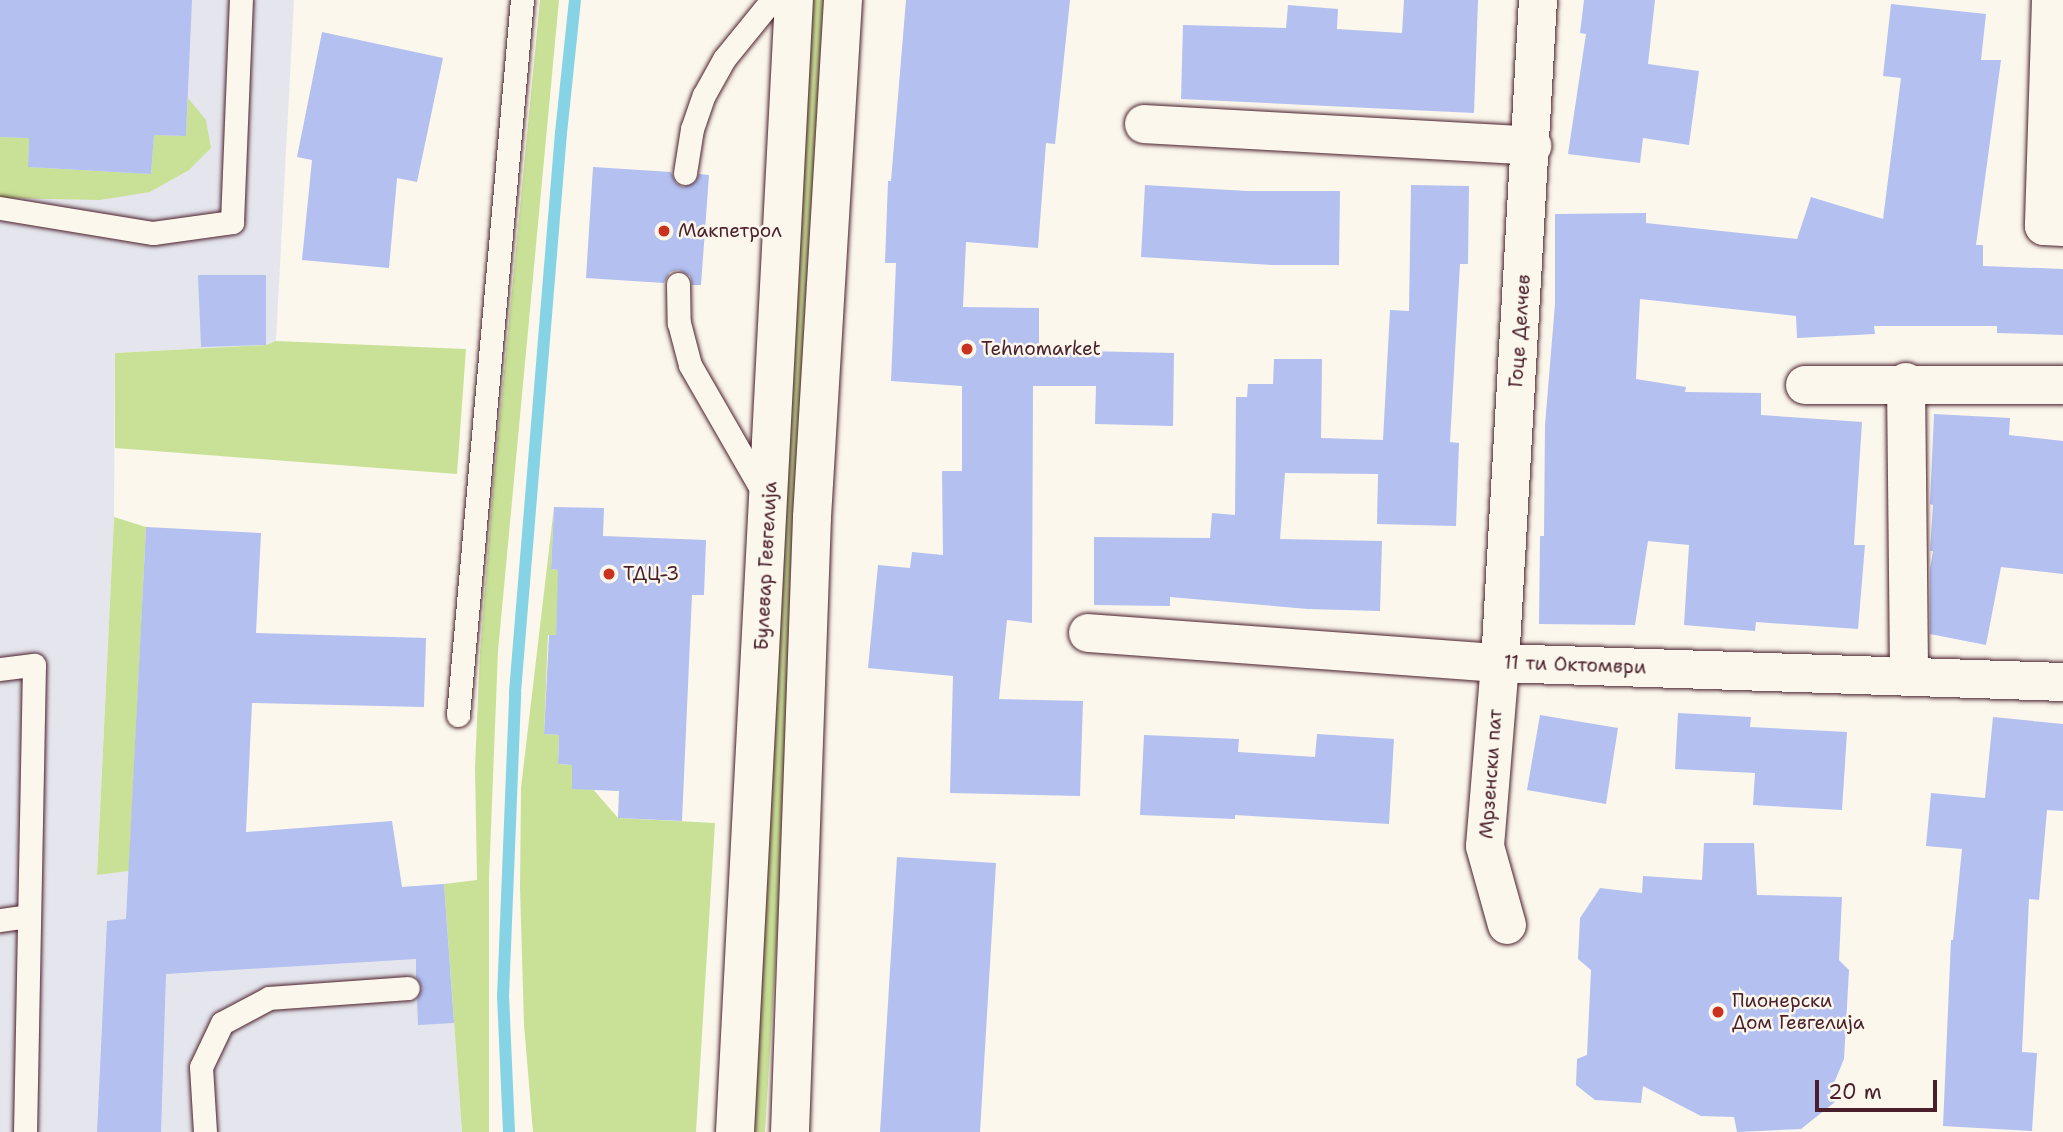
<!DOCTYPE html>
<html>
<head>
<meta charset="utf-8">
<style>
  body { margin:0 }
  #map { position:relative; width:2063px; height:1132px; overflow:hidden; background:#fbf7ec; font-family:"Shantell Sans",sans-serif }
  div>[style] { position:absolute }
  .built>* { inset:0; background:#e5e6ed }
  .green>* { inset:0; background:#c9e197 }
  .stream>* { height:12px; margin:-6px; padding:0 6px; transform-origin:6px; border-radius:6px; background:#85d3e4 }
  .building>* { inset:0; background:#b3c0f0 }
  .roads { filter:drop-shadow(0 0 2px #4a1f2b) drop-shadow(0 0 2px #4a1f2b) }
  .lane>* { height:23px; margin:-11.5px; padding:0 11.5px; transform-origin:11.5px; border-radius:11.5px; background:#fbf7ec }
  .street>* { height:38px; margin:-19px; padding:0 19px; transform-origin:19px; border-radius:19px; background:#fbf7ec }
  .secondary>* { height:38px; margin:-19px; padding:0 19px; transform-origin:19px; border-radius:19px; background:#fbf7ec }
  .dots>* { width:19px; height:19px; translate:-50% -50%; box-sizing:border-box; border:4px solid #fbf7ec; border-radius:50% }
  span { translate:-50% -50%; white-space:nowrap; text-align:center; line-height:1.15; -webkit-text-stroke:5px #fbf7ec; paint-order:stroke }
  .poi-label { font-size:19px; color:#4a1f2b }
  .left { translate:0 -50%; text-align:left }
  .street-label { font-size:19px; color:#4a1f2b }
  .scale { position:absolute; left:1815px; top:1080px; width:122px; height:32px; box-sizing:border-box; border:4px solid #4a1f2b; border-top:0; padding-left:9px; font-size:21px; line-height:24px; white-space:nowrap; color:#4a1f2b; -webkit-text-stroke:5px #fbf7ec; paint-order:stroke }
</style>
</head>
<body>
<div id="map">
  <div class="built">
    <i style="clip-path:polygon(0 0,294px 0,276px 341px,266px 345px,115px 353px,114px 517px,97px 874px,129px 871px,404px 910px,402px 887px,444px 884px,462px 1132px,0 1132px)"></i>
  </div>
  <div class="green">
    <i style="clip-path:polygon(540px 0,559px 0,498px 651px,489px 879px,489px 1132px,462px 1132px,444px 884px,477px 880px,475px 767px,480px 652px,494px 477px)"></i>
    <i style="clip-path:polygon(813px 0,834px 0,765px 1132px,746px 1132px)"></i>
    <i style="clip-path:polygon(188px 98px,206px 120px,211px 148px,189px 170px,150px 192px,100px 200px,0 198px,0 137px,29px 138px,28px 167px,151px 174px,154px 135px,186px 136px)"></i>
    <i style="clip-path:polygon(276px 341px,466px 349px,457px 474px,115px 448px,115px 353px,266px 345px)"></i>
    <i style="clip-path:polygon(554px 507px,551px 569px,609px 574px,558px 588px,556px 635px,548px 635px,544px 734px,559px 735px,558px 764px,572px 765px,618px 818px,715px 823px,696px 1132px,533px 1132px,524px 1025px,520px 888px,521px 788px)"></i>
    <i style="clip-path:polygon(114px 517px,146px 527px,129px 871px,97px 875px)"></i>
  </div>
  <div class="stream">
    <i style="left:509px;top:1132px;width:135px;rotate:-92.5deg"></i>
    <i style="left:503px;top:997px;width:305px;rotate:-87.7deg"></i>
    <i style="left:515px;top:692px;width:561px;rotate:-85.3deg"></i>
    <i style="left:561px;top:133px;width:134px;rotate:-84deg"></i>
  </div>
  <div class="building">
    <i style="clip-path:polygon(0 0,192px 0,186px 136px,154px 135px,151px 174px,28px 167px,29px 138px,0 137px)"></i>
    <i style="clip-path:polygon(906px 0,1070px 0,1055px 144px,1046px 143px,1038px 248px,966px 242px,963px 307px,1039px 308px,1039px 350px,1174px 353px,1173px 426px,1095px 424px,1096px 386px,1033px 386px,1032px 623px,1007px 620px,999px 699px,1083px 701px,1080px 796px,950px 793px,953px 676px,868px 668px,878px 565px,910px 568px,912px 552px,943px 555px,942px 471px,962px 471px,962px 386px,891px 381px,896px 263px,885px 263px,888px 181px,891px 181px)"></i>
    <i style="clip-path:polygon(1404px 0,1478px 0,1474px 113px,1181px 99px,1183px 25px,1286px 28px,1288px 5px,1338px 9px,1337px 29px,1402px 33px)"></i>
    <i style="clip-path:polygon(1584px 0,1655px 0,1648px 64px,1699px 71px,1689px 145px,1643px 138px,1640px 163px,1568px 154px,1586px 34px,1580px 33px)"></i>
    <i style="clip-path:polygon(1891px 4px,1986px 14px,1981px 60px,2001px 60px,1976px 245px,1983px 245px,1983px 266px,2063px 269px,2063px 335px,1997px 333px,1997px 326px,1874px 326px,1875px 334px,1797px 338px,1796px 316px,1640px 299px,1636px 379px,1686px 387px,1685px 392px,1761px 393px,1761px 415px,1862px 422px,1854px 545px,1865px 545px,1858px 629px,1756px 622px,1755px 631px,1684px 625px,1689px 545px,1648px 541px,1635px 625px,1539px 624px,1540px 536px,1544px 536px,1545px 425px,1555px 304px,1555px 214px,1646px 213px,1646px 223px,1797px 239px,1811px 197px,1883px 219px,1901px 78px,1883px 76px)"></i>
    <i style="clip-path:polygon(322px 32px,443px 58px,417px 182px,397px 178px,389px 268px,302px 260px,312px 160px,297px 157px)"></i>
    <i style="clip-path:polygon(593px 167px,671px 172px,676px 183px,683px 187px,695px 182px,699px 174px,709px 175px,701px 285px,692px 285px,690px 276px,678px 270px,670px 272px,664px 283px,586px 278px)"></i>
    <i style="clip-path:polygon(1145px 185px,1247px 191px,1340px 191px,1339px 265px,1272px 265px,1141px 257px)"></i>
    <i style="clip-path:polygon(1411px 185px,1469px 186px,1468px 264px,1460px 264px,1450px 442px,1459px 443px,1456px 526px,1377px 524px,1378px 474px,1285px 473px,1280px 539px,1382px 541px,1380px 611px,1308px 609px,1170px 597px,1170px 606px,1094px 605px,1094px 537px,1210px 538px,1212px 513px,1235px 515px,1236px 397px,1247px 397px,1248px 384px,1273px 384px,1274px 359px,1322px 359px,1321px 438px,1383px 440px,1390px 310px,1409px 311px)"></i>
    <i style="clip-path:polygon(198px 275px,266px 275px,266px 345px,201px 347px)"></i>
    <i style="clip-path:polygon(1934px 414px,2010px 418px,2009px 435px,2063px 441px,2063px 574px,2001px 567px,1986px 645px,1930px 634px,1930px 569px,1933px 551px,1930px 551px,1933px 505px,1930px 504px)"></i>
    <i style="clip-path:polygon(554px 507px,604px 508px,603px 536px,706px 540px,704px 595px,692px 595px,682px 821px,618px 818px,619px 791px,572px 789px,572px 765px,558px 764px,559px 735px,544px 734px,549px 635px,556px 635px,558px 570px,551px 569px)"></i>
    <i style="clip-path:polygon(146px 527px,261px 533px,256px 633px,426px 638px,424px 707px,252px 703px,246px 832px,392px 821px,402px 887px,444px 884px,454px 1023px,418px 1025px,417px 998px,422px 988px,416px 977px,416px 959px,166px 974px,161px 1132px,97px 1132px,107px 921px,126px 919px)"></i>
    <i style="clip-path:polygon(1678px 713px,1751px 717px,1750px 727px,1847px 732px,1842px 810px,1753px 805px,1755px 773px,1675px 769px)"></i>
    <i style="clip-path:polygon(1540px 715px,1618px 728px,1606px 804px,1527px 790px)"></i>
    <i style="clip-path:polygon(1993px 717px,2063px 724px,2063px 811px,2047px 810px,2039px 900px,2029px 899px,2022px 1052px,2037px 1053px,2032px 1131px,1943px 1126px,1951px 940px,1953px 940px,1962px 849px,1926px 846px,1931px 793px,1985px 798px)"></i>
    <i style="clip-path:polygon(1317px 734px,1394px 739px,1389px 824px,1235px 815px,1235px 819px,1140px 815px,1144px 735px,1239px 739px,1238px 752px,1315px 757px)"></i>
    <i style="clip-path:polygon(1704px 843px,1754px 843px,1757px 895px,1842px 897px,1839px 960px,1849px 970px,1844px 1059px,1829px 1095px,1835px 1102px,1801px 1129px,1737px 1132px,1734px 1117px,1701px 1116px,1643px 1086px,1641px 1103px,1595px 1100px,1576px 1085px,1577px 1059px,1587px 1055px,1591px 970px,1578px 959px,1580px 918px,1600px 888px,1642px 893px,1643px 876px,1702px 880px)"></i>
    <i style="clip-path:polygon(897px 857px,996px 863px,980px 1132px,880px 1132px)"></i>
  </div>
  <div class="roads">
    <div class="lane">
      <i style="left:685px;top:173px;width:45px;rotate:-81deg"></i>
      <i style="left:692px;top:129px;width:36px;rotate:-71deg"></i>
      <i style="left:704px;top:95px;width:41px;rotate:-60.9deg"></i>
      <i style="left:724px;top:59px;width:76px;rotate:-50.9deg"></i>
      <i style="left:0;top:208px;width:155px;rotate:9.3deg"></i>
      <i style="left:153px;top:233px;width:80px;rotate:-7.9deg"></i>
      <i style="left:232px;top:222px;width:222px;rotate:-87.7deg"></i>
      <i style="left:678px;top:284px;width:39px;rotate:89deg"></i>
      <i style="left:679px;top:323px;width:43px;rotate:75.3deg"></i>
      <i style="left:690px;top:365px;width:152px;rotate:60.1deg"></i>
      <i style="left:0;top:669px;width:34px;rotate:-7deg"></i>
      <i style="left:34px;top:665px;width:467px;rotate:91.1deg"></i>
      <i style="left:458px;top:715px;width:718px;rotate:-84.89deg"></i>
      <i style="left:0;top:920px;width:29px;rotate:-8deg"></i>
      <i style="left:205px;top:1132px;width:65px;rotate:-93.5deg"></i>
      <i style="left:201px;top:1067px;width:49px;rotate:-64.5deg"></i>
      <i style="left:222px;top:1023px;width:53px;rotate:-28deg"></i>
      <i style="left:269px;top:998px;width:139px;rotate:-4.1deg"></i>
    </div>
    <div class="street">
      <i style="left:2051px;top:0;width:226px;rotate:91.8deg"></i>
      <i style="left:2044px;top:226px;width:19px;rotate:3deg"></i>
      <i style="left:1144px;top:124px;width:389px;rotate:3.2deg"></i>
      <i style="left:1906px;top:382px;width:295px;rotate:89.4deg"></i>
      <i style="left:1805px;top:385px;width:258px"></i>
      <i style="left:1088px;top:633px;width:413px;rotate:4.2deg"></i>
      <i style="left:1500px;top:663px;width:563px;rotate:1.93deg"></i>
      <i style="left:1507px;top:925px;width:82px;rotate:-105.6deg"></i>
      <i style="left:1485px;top:846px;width:184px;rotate:-85.3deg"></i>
      <i style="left:1500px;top:663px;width:664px;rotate:-86.72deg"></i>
    </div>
    <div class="secondary">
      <i style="left:735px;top:1132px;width:1134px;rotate:-87.02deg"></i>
      <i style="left:790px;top:1132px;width:615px;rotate:-87.95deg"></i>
      <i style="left:812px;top:517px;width:518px;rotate:-86.57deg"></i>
    </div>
  </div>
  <div class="dots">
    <i style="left:664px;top:231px;background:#c8321e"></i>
    <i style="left:967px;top:349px;background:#c8321e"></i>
    <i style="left:609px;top:574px;background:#c8321e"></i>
    <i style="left:1718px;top:1012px;background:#c8321e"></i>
  </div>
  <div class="poi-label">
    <span class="left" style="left:678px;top:231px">Макпетрол</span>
    <span class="left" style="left:981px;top:349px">Tehnomarket</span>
    <span class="left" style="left:623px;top:574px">ТДЦ-3</span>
    <span class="left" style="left:1732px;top:1012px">Пионерски<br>Дом Гевгелија</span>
  </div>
  <div class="street-label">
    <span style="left:1520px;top:331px;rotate:-86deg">Гоце Делчев</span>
    <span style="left:766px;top:566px;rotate:-87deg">Булевар Гевгелија</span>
    <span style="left:1575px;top:665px;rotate:2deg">11 ти Октомври</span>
    <span style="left:1491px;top:774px;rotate:-86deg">Мрзенски пат</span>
  </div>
  <div class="scale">20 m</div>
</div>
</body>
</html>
